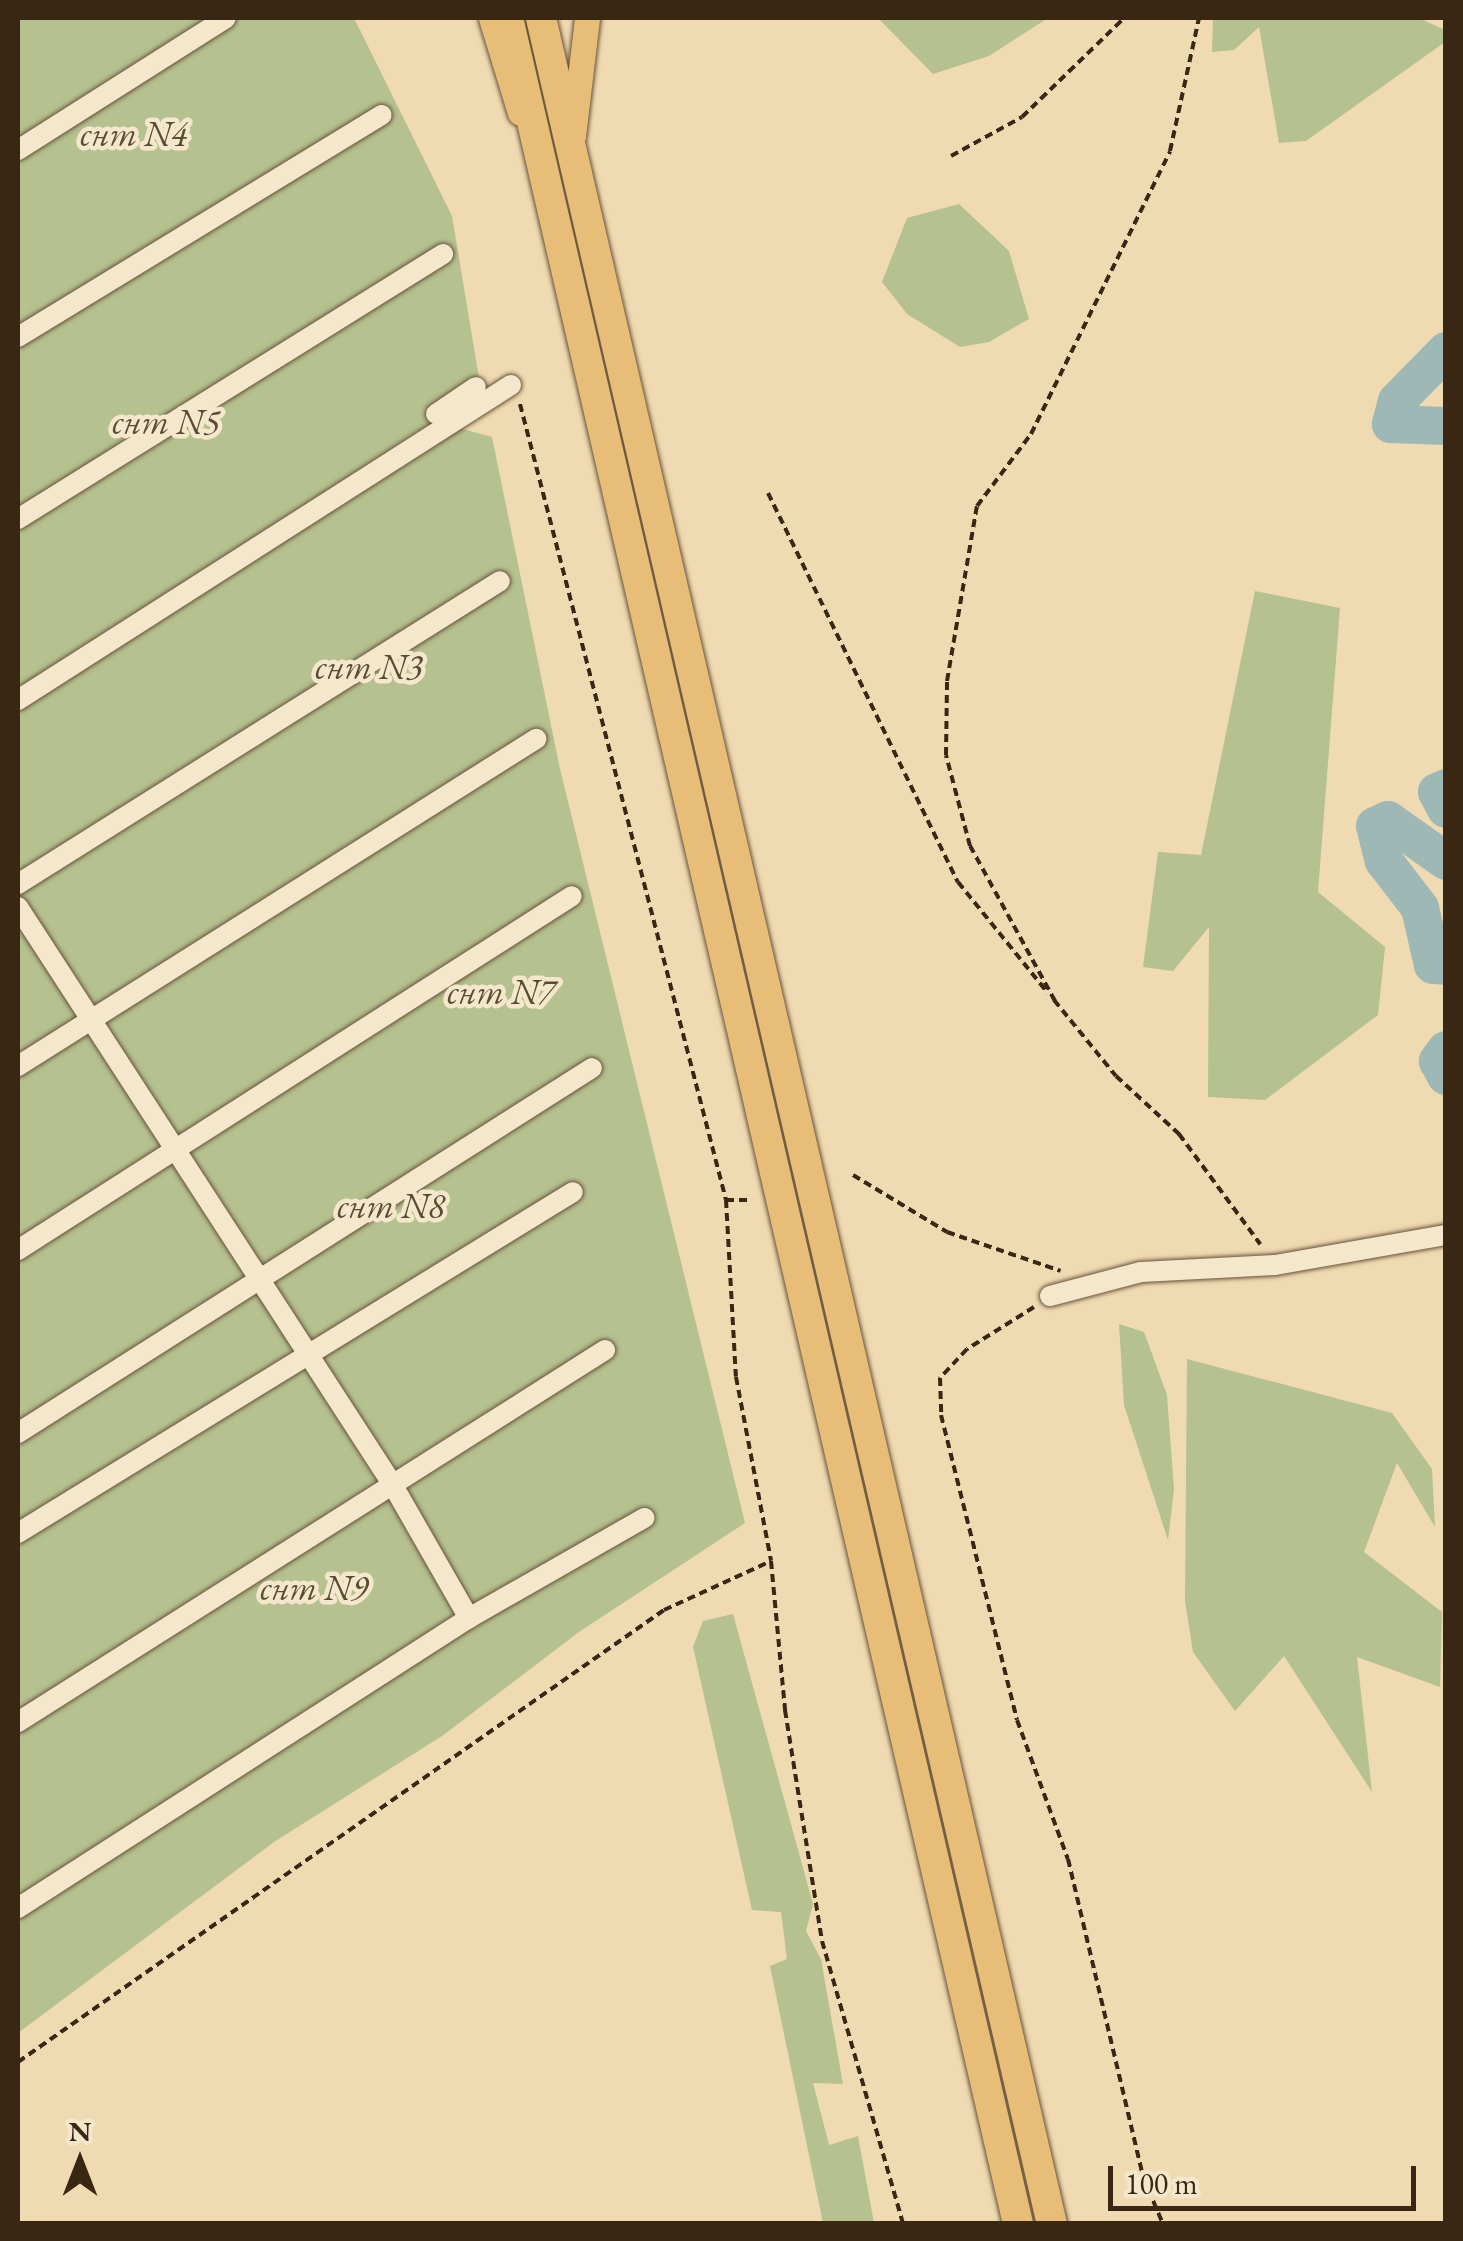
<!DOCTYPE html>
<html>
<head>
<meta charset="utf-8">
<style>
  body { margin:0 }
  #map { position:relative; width:1463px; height:2241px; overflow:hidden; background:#f0dab1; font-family:"EB Garamond",serif }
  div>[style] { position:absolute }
  .green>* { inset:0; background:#b5c18f }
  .river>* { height:38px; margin:-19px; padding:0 19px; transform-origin:19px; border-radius:19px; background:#9eb8b6 }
  .path>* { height:4px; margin-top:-2px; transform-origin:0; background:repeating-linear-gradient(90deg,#392613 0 8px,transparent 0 13px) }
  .roads { filter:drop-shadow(0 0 2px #67533a) drop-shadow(0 0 2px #67533a) }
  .minor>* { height:20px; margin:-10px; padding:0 10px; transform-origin:10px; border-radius:10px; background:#f5e7cc }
  .major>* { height:25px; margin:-12.5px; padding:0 12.5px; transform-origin:12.5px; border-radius:12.5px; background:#e8bd78 }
  .highway>* { height:30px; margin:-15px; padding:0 15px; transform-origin:15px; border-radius:15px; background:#e8bd78 }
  span { translate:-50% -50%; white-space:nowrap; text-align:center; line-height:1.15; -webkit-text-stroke:9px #f5e7cc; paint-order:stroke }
  .park-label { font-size:35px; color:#584d32; font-style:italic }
  .frame { position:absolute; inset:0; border:20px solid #392613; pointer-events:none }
  .north { position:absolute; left:30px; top:2111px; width:100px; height:100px; -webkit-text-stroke:8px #f5e7cc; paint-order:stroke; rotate:0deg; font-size:28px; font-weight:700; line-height:40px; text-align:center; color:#392613 }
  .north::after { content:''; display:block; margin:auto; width:35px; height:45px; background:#392613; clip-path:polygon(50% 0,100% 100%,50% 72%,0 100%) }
  .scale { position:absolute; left:1108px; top:2166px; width:308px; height:45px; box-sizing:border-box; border:5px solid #392613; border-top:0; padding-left:12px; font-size:30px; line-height:35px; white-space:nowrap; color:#392613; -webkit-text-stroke:8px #f5e7cc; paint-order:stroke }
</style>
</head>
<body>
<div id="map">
  <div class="green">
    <i style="clip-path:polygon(18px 18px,354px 18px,452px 216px,481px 390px,18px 695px)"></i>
    <i style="clip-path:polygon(878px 18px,1048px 18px,989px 56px,933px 74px)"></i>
    <i style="clip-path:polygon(1213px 18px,1419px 18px,1445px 30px,1445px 42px,1306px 141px,1279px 143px,1259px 27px,1234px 50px,1212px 52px)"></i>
    <i style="clip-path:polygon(959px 204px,1009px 251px,1029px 319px,989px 342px,960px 347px,907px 314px,882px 282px,907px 218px)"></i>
    <i style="clip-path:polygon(455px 427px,492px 437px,560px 769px,745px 1523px,579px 1632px,442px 1736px,274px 1842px,18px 2033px,18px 706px)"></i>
    <i style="clip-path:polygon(1255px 591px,1340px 608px,1318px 892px,1385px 947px,1378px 1015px,1265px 1100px,1208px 1097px,1209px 927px,1173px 971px,1143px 967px,1158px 852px,1201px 855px)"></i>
    <i style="clip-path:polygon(1119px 1324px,1144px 1332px,1167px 1395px,1174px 1489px,1168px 1540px,1124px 1405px)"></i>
    <i style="clip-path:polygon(1187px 1359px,1392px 1413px,1432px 1469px,1435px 1527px,1397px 1463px,1364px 1552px,1442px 1612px,1440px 1687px,1357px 1657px,1372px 1792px,1284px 1656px,1235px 1711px,1193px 1652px,1185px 1601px)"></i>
    <i style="clip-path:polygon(733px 1614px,813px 1904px,806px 1931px,821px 1959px,843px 2084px,813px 2083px,829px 2145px,858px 2136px,874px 2223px,823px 2223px,770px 1966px,787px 1959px,781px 1912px,752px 1910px,693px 1647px,703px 1621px)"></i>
  </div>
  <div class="river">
    <i style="left:1446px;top:351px;width:70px;rotate:134.4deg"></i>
    <i style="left:1397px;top:401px;width:24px;rotate:105deg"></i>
    <i style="left:1391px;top:424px;width:55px;rotate:2.1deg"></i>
    <i style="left:1446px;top:788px;width:10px;rotate:156deg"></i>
    <i style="left:1437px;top:792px;width:19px;rotate:62deg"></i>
    <i style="left:1446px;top:861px;width:71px;rotate:-144.7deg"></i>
    <i style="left:1388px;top:820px;width:14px;rotate:155deg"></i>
    <i style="left:1375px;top:826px;width:36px;rotate:76deg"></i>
    <i style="left:1384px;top:861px;width:59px;rotate:52.5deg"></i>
    <i style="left:1420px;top:908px;width:58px;rotate:77.2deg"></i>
    <i style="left:1433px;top:965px;width:13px;rotate:4deg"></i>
    <i style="left:1446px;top:1050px;width:14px;rotate:126deg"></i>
    <i style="left:1438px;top:1061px;width:17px;rotate:62deg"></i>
  </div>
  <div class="path">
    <i style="left:951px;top:156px;width:81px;rotate:-28.8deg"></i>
    <i style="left:1022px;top:117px;width:142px;rotate:-44.1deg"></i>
    <i style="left:520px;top:404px;width:822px;rotate:75.49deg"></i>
    <i style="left:726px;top:1200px;width:177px;rotate:86.8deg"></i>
    <i style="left:736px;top:1377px;width:187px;rotate:79.2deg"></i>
    <i style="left:771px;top:1561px;width:150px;rotate:84.6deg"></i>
    <i style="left:785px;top:1710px;width:234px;rotate:80.9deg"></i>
    <i style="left:822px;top:1941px;width:294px;rotate:74deg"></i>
    <i style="left:768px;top:493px;width:433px;rotate:64deg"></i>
    <i style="left:958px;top:882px;width:143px;rotate:51deg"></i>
    <i style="left:1054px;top:1000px;width:98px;rotate:50.8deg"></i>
    <i style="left:1116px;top:1076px;width:86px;rotate:42.6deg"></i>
    <i style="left:1179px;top:1134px;width:137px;rotate:53.6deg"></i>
    <i style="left:1055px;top:1001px;width:177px;rotate:-118.7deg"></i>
    <i style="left:970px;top:846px;width:94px;rotate:-104.8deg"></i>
    <i style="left:946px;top:755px;width:74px;rotate:-89.2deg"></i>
    <i style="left:947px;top:681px;width:178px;rotate:-80.3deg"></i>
    <i style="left:977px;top:506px;width:90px;rotate:-53.1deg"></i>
    <i style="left:1031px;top:434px;width:315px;rotate:-63.8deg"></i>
    <i style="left:1170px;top:151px;width:136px;rotate:-77.7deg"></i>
    <i style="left:853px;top:1175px;width:110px;rotate:31.2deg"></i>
    <i style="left:947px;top:1232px;width:120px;rotate:18.9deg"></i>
    <i style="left:726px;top:1200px;width:21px"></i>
    <i style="left:1034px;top:1307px;width:79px;rotate:147.9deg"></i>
    <i style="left:967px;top:1349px;width:40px;rotate:133deg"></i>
    <i style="left:940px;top:1378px;width:37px;rotate:88deg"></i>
    <i style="left:941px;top:1415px;width:314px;rotate:76deg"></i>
    <i style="left:1017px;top:1720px;width:148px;rotate:69.9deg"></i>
    <i style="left:1068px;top:1859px;width:327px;rotate:76.7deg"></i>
    <i style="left:1143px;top:2177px;width:51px;rotate:66.9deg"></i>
    <i style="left:18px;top:2062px;width:788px;rotate:-34.98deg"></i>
    <i style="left:664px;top:1610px;width:118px;rotate:-24.6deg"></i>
  </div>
  <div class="roads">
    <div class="minor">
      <i style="left:18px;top:150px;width:246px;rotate:-32.4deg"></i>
      <i style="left:18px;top:337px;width:426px;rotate:-31.4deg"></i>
      <i style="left:436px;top:414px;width:48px;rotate:-34deg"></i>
      <i style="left:18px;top:519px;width:501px;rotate:-31.94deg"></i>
      <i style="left:18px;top:700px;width:585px;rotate:-32.58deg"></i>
      <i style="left:18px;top:884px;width:569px;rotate:-32.15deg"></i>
      <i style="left:18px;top:907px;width:685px;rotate:57.03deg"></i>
      <i style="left:391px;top:1482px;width:157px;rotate:60.2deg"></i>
      <i style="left:18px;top:1066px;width:613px;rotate:-32.26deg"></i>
      <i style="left:18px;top:1250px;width:657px;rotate:-32.58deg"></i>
      <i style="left:1050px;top:1296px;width:94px;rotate:-14.8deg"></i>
      <i style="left:1141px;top:1272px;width:134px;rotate:-3deg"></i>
      <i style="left:1275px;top:1265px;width:174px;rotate:-10deg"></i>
      <i style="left:18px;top:1433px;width:680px;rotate:-32.45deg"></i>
      <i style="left:18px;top:1533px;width:651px;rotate:-31.57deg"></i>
      <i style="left:18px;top:1722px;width:695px;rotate:-32.36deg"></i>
      <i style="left:18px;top:1908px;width:536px;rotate:-32.74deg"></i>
      <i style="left:469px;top:1618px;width:202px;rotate:-29.7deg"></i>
    </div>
    <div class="major">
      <i style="left:491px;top:18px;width:99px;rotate:73deg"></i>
      <i style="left:573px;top:136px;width:119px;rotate:-83.2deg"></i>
    </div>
    <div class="highway">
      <i style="left:508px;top:18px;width:2264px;rotate:76.98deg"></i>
      <i style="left:541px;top:18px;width:2264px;rotate:76.96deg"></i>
    </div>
  </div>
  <div class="park-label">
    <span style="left:134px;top:134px">снт N4</span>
    <span style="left:166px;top:422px">снт N5</span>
    <span style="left:369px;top:667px">снт N3</span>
    <span style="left:501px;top:992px">снт N7</span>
    <span style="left:391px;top:1206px">снт N8</span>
    <span style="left:314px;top:1588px">снт N9</span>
  </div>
  <div class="frame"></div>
  <div class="north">N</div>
  <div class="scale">100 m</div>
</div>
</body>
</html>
